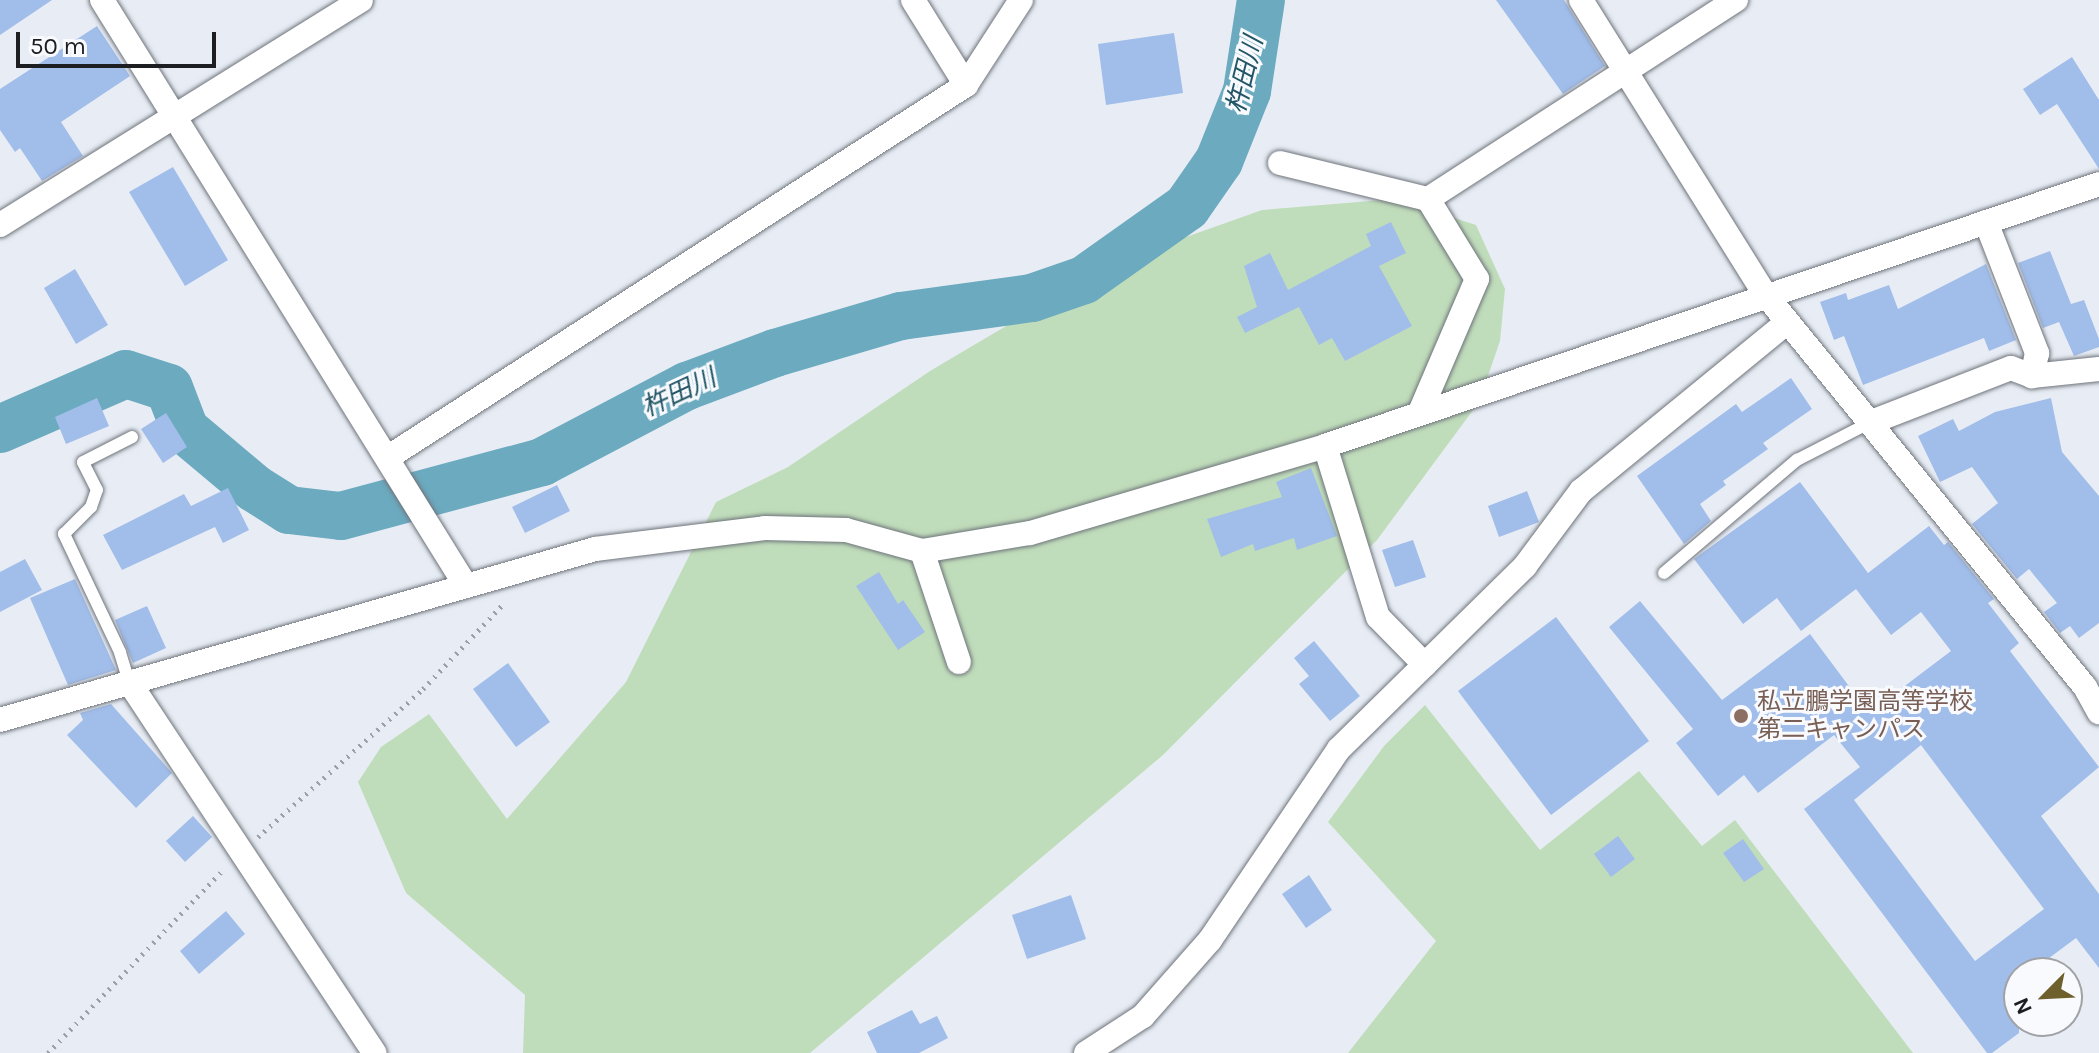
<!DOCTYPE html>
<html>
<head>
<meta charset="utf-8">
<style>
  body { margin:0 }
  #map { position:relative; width:2099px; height:1053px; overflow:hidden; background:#e8edf5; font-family:Karla,"Noto Sans JP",sans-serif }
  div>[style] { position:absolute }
  .green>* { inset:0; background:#c0ddbb }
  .river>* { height:48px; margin:-24px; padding:0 24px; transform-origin:24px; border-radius:24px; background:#6caabf }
  .building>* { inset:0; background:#a1bdea }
  .path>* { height:5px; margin-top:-2.5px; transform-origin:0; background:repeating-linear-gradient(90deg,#9da1a7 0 2px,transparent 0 8px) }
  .roads { filter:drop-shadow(0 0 2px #6f747b) drop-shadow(0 0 2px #6f747b) }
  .service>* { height:12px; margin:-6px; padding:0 6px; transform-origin:6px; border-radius:6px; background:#fff }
  .minor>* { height:24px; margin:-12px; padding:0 12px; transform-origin:12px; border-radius:12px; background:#fff }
  .dots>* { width:22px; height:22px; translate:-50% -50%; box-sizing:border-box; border:4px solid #f8fafe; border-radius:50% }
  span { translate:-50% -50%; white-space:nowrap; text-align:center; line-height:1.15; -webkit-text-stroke:6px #f8fafe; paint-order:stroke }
  .education-label { font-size:24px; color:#785e54 }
  .left { translate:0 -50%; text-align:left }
  .water-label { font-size:26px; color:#225565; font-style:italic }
  .north { position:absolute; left:2003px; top:957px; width:80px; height:80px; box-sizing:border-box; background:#f8fafe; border:2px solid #a0a2a6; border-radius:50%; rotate:246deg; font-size:22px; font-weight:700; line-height:32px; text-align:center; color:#1c1e21 }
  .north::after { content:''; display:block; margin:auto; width:28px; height:36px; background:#6e602d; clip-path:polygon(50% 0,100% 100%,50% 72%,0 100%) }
  .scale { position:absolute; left:16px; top:32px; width:200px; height:36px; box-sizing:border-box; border:4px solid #1c1e21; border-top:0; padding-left:10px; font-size:24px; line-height:28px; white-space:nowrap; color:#1c1e21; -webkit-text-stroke:6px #f8fafe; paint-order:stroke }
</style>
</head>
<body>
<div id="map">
  <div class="green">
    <i style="clip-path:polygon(1395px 199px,1476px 225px,1505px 289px,1500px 341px,1479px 402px,1377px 540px,1163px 755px,810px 1053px,523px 1053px,525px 995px,406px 893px,358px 782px,381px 747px,429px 714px,507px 819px,626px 682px,716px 502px,788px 467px,930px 371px,1113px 263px,1262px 210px)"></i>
    <i style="clip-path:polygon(1425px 705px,1540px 850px,1639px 771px,1702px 846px,1735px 820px,1913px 1053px,1348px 1053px,1436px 941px,1328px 822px,1384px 746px)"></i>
  </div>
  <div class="river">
    <i style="left:0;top:429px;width:137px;rotate:-23.6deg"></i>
    <i style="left:126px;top:374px;width:45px;rotate:18deg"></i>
    <i style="left:169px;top:388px;width:45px;rotate:69.1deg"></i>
    <i style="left:185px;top:430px;width:90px;rotate:40deg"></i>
    <i style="left:254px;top:488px;width:41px;rotate:32.2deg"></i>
    <i style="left:289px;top:510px;width:52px;rotate:6.6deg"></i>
    <i style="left:341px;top:516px;width:208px;rotate:-15deg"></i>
    <i style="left:542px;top:462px;width:164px;rotate:-27.7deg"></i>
    <i style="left:687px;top:386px;width:94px;rotate:-20.6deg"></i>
    <i style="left:775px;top:353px;width:131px;rotate:-16.4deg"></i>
    <i style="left:901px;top:316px;width:132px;rotate:-7.8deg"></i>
    <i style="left:1032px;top:298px;width:55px;rotate:-19.1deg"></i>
    <i style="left:1084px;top:280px;width:126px;rotate:-35.3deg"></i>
    <i style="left:1187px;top:207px;width:56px;rotate:-55.2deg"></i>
    <i style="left:1219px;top:161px;width:75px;rotate:-68.2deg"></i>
    <i style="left:1247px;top:91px;width:92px;rotate:-81.3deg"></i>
  </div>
  <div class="building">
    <i style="clip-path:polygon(0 0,52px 0,0 35px)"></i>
    <i style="clip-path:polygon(1496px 0,1564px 0,1605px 66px,1563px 94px)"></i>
    <i style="clip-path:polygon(97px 26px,130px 76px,61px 122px,83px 156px,42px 181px,20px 148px,15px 152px,0 130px,0 89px)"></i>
    <i style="clip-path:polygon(1174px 33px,1183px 93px,1106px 105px,1098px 44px)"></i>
    <i style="clip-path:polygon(2072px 57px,2099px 100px,2099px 169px,2057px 104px,2040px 115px,2023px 89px)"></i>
    <i style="clip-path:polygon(173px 167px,228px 260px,185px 286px,129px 192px)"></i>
    <i style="clip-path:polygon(1391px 222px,1406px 253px,1379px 266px,1412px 326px,1345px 361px,1332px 338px,1319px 345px,1299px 307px,1245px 333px,1237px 317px,1257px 307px,1244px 266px,1270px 253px,1288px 290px,1371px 246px,1366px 234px)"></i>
    <i style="clip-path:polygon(2050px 251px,2071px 304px,2084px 300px,2099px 339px,2099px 347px,2074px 356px,2059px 322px,2043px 328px,2018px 263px)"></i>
    <i style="clip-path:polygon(1986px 264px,2016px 340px,1989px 351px,1984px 338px,1863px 385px,1844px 336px,1834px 340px,1820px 302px,1846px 293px,1848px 300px,1889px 285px,1898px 309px)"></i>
    <i style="clip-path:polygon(75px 269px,108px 325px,76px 344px,44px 288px)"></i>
    <i style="clip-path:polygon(1791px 378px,1812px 409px,1763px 443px,1768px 449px,1723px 481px,1726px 485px,1700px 504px,1711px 521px,1684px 544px,1637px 476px,1736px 404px,1742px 412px)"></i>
    <i style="clip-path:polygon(97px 398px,109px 426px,66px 444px,55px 417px)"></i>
    <i style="clip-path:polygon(2051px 398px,2062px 452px,2099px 496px,2099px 623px,2079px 638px,2070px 626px,2060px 633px,2044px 612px,2057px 603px,2029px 569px,2017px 579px,1972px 524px,1998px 503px,1972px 467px,1940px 482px,1918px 436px,1953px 419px,1959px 431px,1995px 412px)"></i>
    <i style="clip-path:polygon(166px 413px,187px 447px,163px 463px,141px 429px)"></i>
    <i style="clip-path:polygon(1311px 468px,1337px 536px,1297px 550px,1294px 538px,1255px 551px,1253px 544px,1221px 557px,1207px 519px,1282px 497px,1276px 482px)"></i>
    <i style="clip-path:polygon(evenodd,1800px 482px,1868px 573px,1929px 526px,1944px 545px,1948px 542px,1994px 599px,1988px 603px,2019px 643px,2010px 651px,2099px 767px,2041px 816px,2099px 894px,2099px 968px,2076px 938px,2029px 973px,2019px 973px,2019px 1033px,1992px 1053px,1987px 1053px,1804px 809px,1860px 767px,1834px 735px,1758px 793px,1744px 775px,1718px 796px,1676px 743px,1693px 729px,1609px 627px,1640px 601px,1722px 700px,1810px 634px,1869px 713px,1951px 651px,1921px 612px,1891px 635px,1856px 589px,1801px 631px,1777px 598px,1743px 624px,1694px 559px,1800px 482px,1921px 745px,2044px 909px,1975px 961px,1854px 800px,1921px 745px)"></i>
    <i style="clip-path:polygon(557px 485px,570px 511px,525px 533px,512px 507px)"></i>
    <i style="clip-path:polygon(228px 488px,249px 530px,223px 543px,215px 527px,122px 570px,103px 535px,184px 494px,191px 506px)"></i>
    <i style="clip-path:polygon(1527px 491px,1539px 522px,1499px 537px,1488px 506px)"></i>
    <i style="clip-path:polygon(1413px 540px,1426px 577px,1395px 587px,1382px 550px)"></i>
    <i style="clip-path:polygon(25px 559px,42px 590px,0 612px,0 572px)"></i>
    <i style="clip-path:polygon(879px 572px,898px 604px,903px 600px,925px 632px,898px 650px,856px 586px)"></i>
    <i style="clip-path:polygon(75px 579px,116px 670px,68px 685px,30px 598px)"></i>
    <i style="clip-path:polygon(147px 606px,166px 648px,133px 663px,115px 620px)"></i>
    <i style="clip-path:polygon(1556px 617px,1649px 741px,1551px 815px,1458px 691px)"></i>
    <i style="clip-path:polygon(1314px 641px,1360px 696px,1330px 721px,1299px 684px,1309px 676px,1294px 658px)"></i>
    <i style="clip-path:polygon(508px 663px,550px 722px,516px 747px,473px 689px)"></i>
    <i style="clip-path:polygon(111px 704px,172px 773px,136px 808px,67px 735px,83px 720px,80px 713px)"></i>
    <i style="clip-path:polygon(193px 816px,212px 837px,185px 862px,166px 841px)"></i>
    <i style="clip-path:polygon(1618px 836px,1635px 859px,1611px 877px,1594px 854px)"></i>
    <i style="clip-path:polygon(1743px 839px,1764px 869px,1744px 882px,1723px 853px)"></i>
    <i style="clip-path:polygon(1309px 875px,1332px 910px,1306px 928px,1282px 894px)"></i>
    <i style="clip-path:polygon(1071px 895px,1086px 939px,1027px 959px,1012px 915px)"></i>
    <i style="clip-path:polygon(226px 911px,245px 934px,199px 974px,180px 951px)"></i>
    <i style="clip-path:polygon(912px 1010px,920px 1024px,937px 1016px,948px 1038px,919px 1053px,877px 1053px,867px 1032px)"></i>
  </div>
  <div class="path">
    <i style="left:258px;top:837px;width:222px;rotate:-41.9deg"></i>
    <i style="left:423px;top:689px;width:120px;rotate:-46.7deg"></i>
    <i style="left:48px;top:1053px;width:255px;rotate:-46.3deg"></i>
  </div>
  <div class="roads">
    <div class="service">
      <i style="left:1664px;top:573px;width:175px;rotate:-40.4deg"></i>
      <i style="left:1797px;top:460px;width:81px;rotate:-27.2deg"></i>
      <i style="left:129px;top:682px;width:31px;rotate:-107deg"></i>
      <i style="left:120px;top:652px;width:131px;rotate:-115.4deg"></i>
      <i style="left:64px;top:534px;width:38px;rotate:-45deg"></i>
      <i style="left:91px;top:507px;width:18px;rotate:-71deg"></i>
      <i style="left:97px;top:490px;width:31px;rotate:-117deg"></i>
      <i style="left:83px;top:462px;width:55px;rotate:-27deg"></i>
    </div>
    <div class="minor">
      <i style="left:102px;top:0;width:690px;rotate:58.15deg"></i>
      <i style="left:913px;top:0;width:100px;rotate:58.1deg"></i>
      <i style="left:1581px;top:0;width:347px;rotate:58deg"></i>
      <i style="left:1765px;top:294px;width:507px;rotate:50.85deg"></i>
      <i style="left:2085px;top:687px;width:29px;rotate:61deg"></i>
      <i style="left:1280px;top:163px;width:152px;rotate:13.7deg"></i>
      <i style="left:1986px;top:222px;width:141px;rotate:68.7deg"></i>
      <i style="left:2037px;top:353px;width:24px;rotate:102deg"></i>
      <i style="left:0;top:225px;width:425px;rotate:-31.9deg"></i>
      <i style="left:1420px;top:412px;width:145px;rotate:-66.8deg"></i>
      <i style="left:1477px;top:279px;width:94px;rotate:-121.5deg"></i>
      <i style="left:1428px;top:199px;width:367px;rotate:-32.9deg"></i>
      <i style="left:1869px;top:423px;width:152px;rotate:-21.2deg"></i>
      <i style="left:2011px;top:368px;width:22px;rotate:21deg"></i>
      <i style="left:2032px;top:376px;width:67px;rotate:-6deg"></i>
      <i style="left:1325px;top:446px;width:179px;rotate:72.8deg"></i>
      <i style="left:1378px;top:617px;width:67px;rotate:45.6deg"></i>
      <i style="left:387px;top:458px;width:689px;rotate:-32.79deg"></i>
      <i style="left:966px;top:85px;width:101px;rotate:-57.1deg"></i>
      <i style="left:922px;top:551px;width:117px;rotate:71.6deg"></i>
      <i style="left:129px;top:682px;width:445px;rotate:56.5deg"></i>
      <i style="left:0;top:720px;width:619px;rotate:-16.03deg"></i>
      <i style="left:595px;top:549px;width:171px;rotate:-7deg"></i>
      <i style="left:765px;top:528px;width:81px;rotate:1.4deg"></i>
      <i style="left:846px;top:530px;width:79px;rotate:15.4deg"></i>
      <i style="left:922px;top:551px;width:109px;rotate:-9.5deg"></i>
      <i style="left:1030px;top:533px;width:308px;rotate:-16.4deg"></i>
      <i style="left:1325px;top:446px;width:817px;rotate:-18.7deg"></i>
      <i style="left:1086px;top:1053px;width:68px;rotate:-33deg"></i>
      <i style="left:1143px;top:1016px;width:101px;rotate:-48.6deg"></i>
      <i style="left:1210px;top:940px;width:230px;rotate:-56deg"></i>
      <i style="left:1339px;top:749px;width:261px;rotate:-44.5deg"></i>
      <i style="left:1525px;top:566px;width:94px;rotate:-53.3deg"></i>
      <i style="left:1581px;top:491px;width:265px;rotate:-39.3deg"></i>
    </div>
  </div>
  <div class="dots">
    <i style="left:1741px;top:716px;background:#8d6e63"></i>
  </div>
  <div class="education-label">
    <span class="left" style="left:1757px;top:716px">私立鵬学園高等学校<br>第二キャンパス</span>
  </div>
  <div class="water-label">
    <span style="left:1245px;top:75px;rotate:-76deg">杵田川</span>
    <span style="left:679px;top:393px;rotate:-25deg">杵田川</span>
  </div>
  <div class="north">N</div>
  <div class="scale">50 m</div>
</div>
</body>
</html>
